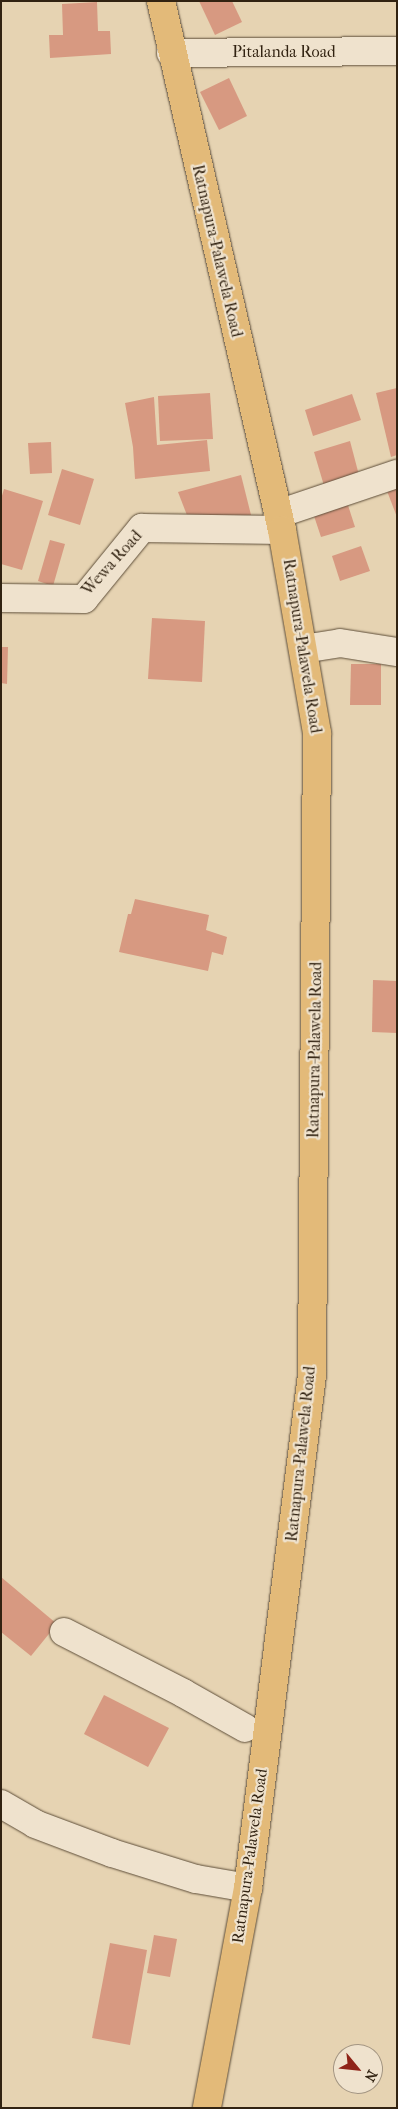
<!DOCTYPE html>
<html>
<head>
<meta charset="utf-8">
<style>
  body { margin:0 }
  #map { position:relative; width:398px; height:2109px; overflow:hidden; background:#e6d3b2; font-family:"IM FELL French Canon",serif }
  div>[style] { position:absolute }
  .building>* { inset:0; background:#d79981 }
  .roads { filter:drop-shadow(0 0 1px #5e4e39) drop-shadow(0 0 1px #5e4e39) }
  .minor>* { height:28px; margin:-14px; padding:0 14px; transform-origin:14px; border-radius:14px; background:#efe2cd }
  .major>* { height:28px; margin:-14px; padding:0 14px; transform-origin:14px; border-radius:14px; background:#e3ba79 }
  span { translate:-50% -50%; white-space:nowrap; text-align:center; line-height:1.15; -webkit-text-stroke:4.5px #efe2cd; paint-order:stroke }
  .street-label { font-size:16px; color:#312211 }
  .frame { position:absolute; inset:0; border:2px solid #312211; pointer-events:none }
  .north { position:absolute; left:333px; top:2044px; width:50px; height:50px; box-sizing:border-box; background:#efe2cd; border:1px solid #a39582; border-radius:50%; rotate:118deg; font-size:14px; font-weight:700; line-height:20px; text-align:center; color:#312211 }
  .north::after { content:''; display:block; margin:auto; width:18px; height:22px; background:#8f2418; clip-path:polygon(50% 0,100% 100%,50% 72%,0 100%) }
</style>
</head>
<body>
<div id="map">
  <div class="building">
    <i style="clip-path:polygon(199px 1px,232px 1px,242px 22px,215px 35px)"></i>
    <i style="clip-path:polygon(97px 2px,98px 31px,110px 31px,111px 54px,50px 58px,49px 35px,63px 35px,62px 4px)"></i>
    <i style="clip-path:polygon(229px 78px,247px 116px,219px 130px,200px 92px)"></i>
    <i style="clip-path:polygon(397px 388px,397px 455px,391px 457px,376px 393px)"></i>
    <i style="clip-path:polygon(210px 393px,213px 439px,160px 441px,158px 396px)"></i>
    <i style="clip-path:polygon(352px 394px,361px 420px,313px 436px,305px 410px)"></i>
    <i style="clip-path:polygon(154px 397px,157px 445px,207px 440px,210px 471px,135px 479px,133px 447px,125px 403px)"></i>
    <i style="clip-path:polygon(350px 441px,360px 479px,325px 489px,314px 452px)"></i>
    <i style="clip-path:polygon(51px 442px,52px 473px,30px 474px,28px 443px)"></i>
    <i style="clip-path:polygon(62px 469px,94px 479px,80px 525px,48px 515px)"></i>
    <i style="clip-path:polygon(241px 475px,251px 515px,190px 523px,178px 492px)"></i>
    <i style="clip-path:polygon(397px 488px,397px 517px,387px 491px)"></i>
    <i style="clip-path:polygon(4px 489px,43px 501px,22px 570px,1px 564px,1px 499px)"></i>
    <i style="clip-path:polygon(346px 499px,355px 527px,321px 537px,312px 510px)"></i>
    <i style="clip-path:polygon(50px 540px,65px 544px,53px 586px,38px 581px)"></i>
    <i style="clip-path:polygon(361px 546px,370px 571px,340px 581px,332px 556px)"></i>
    <i style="clip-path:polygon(152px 618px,205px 621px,202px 682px,148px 679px)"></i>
    <i style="clip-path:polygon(1px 647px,8px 647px,7px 684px,1px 683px)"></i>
    <i style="clip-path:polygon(351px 664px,381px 664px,381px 705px,350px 705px)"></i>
    <i style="clip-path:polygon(135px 899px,209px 915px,206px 930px,227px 937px,223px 955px,212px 952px,208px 971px,119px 952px,128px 914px,131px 914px)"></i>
    <i style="clip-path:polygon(373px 980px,397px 981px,397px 1033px,372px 1032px)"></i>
    <i style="clip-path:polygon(1px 1577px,57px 1624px,31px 1656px,1px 1632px)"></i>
    <i style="clip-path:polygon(104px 1695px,169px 1728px,148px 1767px,84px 1734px)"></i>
    <i style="clip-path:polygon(154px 1935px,177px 1939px,170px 1977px,147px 1973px)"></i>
    <i style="clip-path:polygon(110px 1943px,147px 1950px,130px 2045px,92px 2038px)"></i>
  </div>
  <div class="roads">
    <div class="minor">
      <i style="left:171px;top:53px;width:226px;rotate:-0.5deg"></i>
      <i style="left:278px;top:514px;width:126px;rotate:-18.6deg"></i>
      <i style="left:1px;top:598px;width:83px;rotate:0.7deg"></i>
      <i style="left:84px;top:599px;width:92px;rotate:-50.8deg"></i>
      <i style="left:142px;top:528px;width:140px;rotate:0.8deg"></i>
      <i style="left:303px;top:649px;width:37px;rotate:-9deg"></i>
      <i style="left:340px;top:643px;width:58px;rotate:9deg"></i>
      <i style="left:64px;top:1632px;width:134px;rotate:27.1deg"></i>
      <i style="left:183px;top:1693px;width:71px;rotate:29.4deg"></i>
      <i style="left:1px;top:1804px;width:39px;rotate:30deg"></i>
      <i style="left:35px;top:1824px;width:82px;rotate:20.6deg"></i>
      <i style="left:112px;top:1853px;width:88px;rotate:17.2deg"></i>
      <i style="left:196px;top:1879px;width:53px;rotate:9.8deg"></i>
    </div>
    <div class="major">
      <i style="left:161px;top:1px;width:543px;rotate:77.12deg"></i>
      <i style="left:282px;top:530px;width:206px;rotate:80.2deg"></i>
      <i style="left:317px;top:733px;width:642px;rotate:90.45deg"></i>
      <i style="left:312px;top:1375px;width:517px;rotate:97.11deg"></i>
      <i style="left:248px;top:1888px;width:224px;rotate:100.6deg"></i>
    </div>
  </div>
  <div class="street-label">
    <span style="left:284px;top:52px">Pitalanda Road</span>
    <span style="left:217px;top:251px;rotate:77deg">Ratnapura-Palawela Road</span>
    <span style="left:112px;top:563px;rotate:-48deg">Wewa Road</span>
    <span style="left:302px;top:646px;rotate:81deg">Ratnapura-Palawela Road</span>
    <span style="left:315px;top:1050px;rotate:-89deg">Ratnapura-Palawela Road</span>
    <span style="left:301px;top:1454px;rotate:-84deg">Ratnapura-Palawela Road</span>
    <span style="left:250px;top:1856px;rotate:-82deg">Ratnapura-Palawela Road</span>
  </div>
  <div class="frame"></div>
  <div class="north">N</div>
</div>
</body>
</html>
